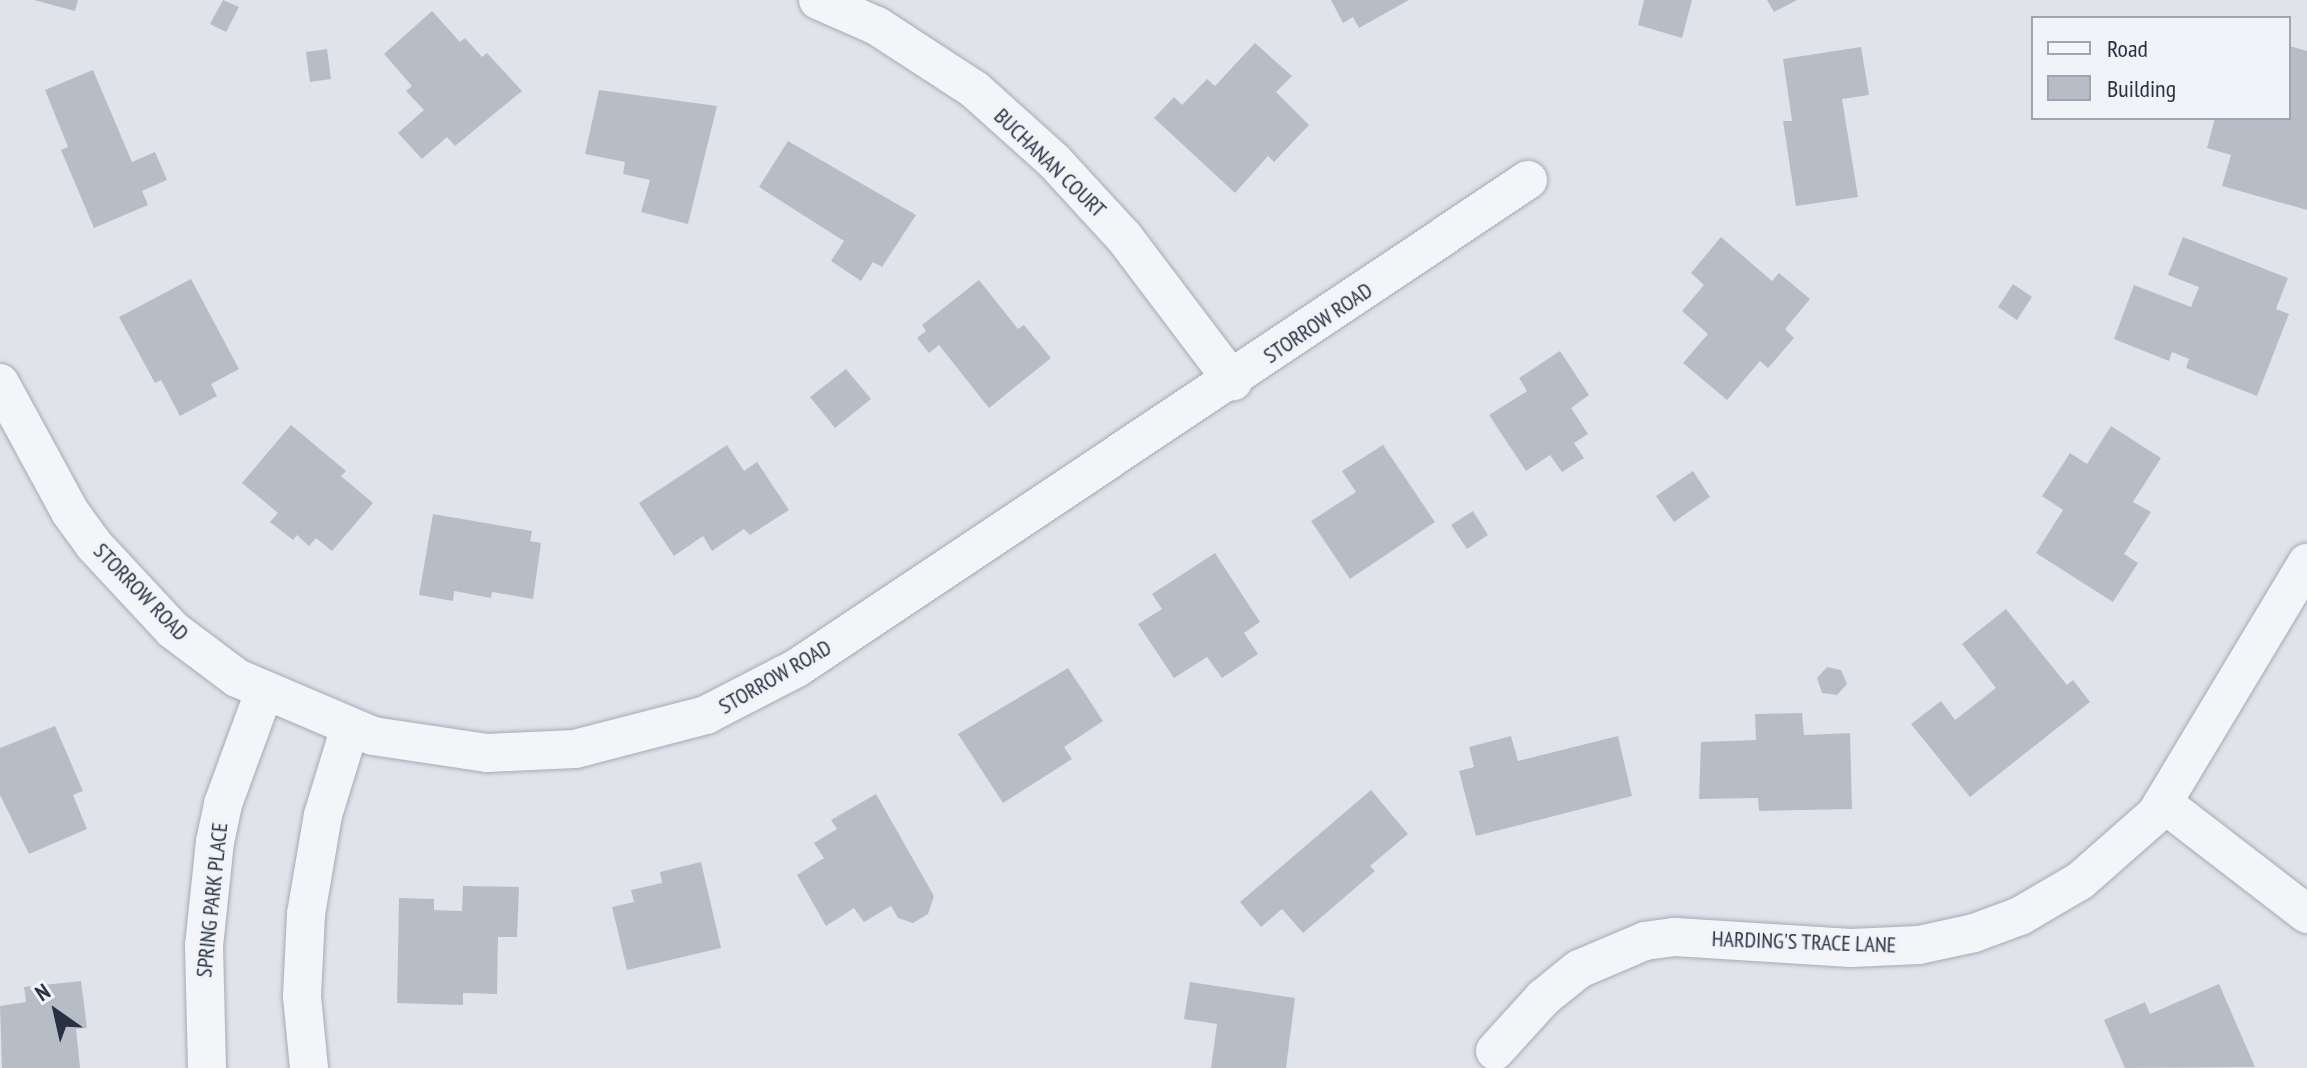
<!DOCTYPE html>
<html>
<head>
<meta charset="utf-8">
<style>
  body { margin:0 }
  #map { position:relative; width:2307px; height:1068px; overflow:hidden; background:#e0e4ea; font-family:"PT Sans Narrow",sans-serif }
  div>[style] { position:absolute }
  .building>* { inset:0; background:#b7bdc7 }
  .roads { filter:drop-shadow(0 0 2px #a5abb4) drop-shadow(0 0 2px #a5abb4) }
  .street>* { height:38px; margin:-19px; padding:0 19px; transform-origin:19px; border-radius:19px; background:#f3f5f8 }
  span { translate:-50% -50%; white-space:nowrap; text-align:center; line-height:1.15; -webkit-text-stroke:6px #f0f3f7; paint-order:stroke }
  .street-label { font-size:22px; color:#283142 }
  .legend { position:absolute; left:2031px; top:16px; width:260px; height:104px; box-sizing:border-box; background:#f0f3f7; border:2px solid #a0a5af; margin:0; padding:10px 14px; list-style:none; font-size:24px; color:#283142 }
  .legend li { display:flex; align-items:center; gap:16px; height:40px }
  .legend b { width:40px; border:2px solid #a0a5af }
  .north { position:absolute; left:16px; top:972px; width:80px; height:80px; -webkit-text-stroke:6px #f0f3f7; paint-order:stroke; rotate:326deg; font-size:22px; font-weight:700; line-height:32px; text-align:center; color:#283142 }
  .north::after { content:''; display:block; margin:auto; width:28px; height:36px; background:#283142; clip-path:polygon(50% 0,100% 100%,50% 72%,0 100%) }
</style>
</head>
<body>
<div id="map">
  <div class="building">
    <i style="clip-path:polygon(34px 0,78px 0,75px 11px)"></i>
    <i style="clip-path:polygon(223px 0,239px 7px,226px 32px,210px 24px)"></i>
    <i style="clip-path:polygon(1331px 0,1409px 0,1359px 28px,1353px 17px,1343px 23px)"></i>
    <i style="clip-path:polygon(1644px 0,1692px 0,1682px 38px,1638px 25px)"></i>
    <i style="clip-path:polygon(1767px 0,1797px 0,1774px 12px)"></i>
    <i style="clip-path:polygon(432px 11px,460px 42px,465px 38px,482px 57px,487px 53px,522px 91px,455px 146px,447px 137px,422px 159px,398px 133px,424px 110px,406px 91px,412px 86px,384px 54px)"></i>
    <i style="clip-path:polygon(1255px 43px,1292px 76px,1276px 92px,1309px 125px,1274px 162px,1268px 156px,1235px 193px,1154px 118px,1174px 97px,1182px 105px,1207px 79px,1215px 86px)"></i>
    <i style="clip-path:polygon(2289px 46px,2307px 51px,2307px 210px,2222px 186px,2231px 155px,2207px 148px,2215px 118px,2289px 118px)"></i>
    <i style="clip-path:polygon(1861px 47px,1869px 95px,1842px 99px,1858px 197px,1796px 206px,1783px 121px,1792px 121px,1783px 59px)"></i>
    <i style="clip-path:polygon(327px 49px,331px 79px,310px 82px,306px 52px)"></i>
    <i style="clip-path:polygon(93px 70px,132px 162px,155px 152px,167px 180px,142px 191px,148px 205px,94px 228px,61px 150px,68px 147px,45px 90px)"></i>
    <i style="clip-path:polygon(599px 90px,717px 106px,688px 224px,641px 212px,650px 180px,623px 174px,625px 162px,585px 154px)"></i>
    <i style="clip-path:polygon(788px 141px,916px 215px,882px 267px,873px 262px,861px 281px,831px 261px,844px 241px,759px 187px)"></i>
    <i style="clip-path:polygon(1721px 237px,1772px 281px,1779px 273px,1810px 299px,1785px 329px,1794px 338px,1768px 368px,1760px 361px,1727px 400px,1683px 363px,1708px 334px,1682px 311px,1704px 285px,1691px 273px)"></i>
    <i style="clip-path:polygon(2183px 237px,2288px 278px,2276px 309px,2289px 314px,2257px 396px,2186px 368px,2189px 359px,2172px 352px,2169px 361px,2114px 339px,2134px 285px,2191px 307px,2199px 287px,2168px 275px)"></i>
    <i style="clip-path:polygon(191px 279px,239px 369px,211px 384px,217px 396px,180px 416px,161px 380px,155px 383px,119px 317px)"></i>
    <i style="clip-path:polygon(979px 280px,1018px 329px,1024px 325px,1051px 358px,989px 408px,939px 345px,929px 353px,917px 338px,926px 331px,922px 325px)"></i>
    <i style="clip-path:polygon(2013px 284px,2032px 297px,2017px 320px,1998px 307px)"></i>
    <i style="clip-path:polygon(1560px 351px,1589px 395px,1571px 408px,1588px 434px,1574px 443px,1584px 458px,1562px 472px,1550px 455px,1526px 471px,1489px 415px,1527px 391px,1519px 378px)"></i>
    <i style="clip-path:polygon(846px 369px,871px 399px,835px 428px,810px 397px)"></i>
    <i style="clip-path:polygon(291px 425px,346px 471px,341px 476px,373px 503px,332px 551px,316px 538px,309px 546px,297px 535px,293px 540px,270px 522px,278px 513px,242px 483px)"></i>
    <i style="clip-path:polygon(2111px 426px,2161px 458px,2133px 502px,2151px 512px,2124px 554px,2138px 563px,2113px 602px,2036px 553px,2063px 510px,2042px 496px,2070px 453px,2087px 464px)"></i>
    <i style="clip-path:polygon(727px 445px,744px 471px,757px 462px,789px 510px,750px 535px,744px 529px,712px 551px,703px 536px,674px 556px,639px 503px)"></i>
    <i style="clip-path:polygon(1383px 445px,1435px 522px,1350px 579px,1311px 521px,1356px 492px,1342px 471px)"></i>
    <i style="clip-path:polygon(1693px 471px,1710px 497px,1674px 522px,1656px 496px)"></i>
    <i style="clip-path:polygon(1473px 511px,1488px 535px,1467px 549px,1451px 525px)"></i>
    <i style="clip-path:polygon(433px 514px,532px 531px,530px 541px,541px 543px,533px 599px,492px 592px,491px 598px,454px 591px,453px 601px,419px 595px)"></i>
    <i style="clip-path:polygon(1215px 553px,1260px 622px,1244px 633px,1258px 654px,1222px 678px,1207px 657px,1174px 678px,1138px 624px,1162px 609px,1152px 594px)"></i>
    <i style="clip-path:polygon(2006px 609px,2067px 685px,2073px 680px,2090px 702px,1970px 797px,1911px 724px,1941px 701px,1955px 720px,1996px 688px,1962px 644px)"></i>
    <i style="clip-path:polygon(1827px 667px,1841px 670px,1847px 684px,1837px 695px,1822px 693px,1817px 678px)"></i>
    <i style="clip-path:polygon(1068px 668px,1103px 721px,1064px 747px,1072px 759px,1003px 803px,958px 734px)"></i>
    <i style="clip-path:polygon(1802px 713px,1804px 735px,1850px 733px,1852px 809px,1759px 811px,1758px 798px,1699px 799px,1701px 742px,1756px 740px,1755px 714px)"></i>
    <i style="clip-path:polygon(55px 726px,83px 791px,73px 795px,87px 829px,29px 854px,0 795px,0 748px)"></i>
    <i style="clip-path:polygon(1511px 736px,1518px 761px,1618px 736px,1632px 796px,1476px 836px,1459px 771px,1474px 767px,1469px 747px)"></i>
    <i style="clip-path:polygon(1371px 790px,1408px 834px,1370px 866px,1375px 871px,1303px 933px,1282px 909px,1261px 927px,1240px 902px)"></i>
    <i style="clip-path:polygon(876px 794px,934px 896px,928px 914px,913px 923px,898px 918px,891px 906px,864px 922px,854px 908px,826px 926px,797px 875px,824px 858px,814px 843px,837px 829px,831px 820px)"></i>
    <i style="clip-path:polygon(701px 862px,721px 948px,627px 970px,612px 907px,634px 902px,631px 890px,662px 883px,660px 872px)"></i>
    <i style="clip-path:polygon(463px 886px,519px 887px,517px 937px,498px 937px,497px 994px,463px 993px,463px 1005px,397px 1003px,399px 898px,434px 899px,434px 910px,462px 911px)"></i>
    <i style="clip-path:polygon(81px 981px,87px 1028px,76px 1029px,80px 1068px,2px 1068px,0 1006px,26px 1002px,24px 987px)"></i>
    <i style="clip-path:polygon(1190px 982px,1295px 998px,1286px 1068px,1211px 1068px,1217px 1024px,1184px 1019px)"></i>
    <i style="clip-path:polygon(2219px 984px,2255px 1067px,2125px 1068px,2104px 1020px,2145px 1002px,2150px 1014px)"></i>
  </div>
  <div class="roads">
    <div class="street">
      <i style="left:818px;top:0;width:64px;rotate:23.8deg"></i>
      <i style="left:877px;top:26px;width:117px;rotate:33.1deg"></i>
      <i style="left:975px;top:90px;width:106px;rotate:41.9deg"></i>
      <i style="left:1054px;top:161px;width:103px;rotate:47.4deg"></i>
      <i style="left:1124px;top:237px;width:181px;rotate:52.9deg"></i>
      <i style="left:0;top:383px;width:147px;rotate:61.5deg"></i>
      <i style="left:70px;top:512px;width:41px;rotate:54deg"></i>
      <i style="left:94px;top:545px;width:116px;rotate:47.1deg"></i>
      <i style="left:173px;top:630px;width:80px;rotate:36.9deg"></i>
      <i style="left:237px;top:678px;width:148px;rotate:23.1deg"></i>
      <i style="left:373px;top:736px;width:115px;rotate:8.5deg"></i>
      <i style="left:487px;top:753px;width:88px;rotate:-2.6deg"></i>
      <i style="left:575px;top:749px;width:135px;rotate:-14.5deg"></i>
      <i style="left:706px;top:715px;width:102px;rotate:-27.3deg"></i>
      <i style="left:797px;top:668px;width:879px;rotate:-33.73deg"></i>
      <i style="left:2163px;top:803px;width:182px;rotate:37.6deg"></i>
      <i style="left:1495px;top:1051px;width:72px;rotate:-47.8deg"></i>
      <i style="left:1543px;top:998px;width:46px;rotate:-38.9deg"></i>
      <i style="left:1579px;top:969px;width:72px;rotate:-23deg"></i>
      <i style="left:1645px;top:941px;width:30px;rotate:-8deg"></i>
      <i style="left:1675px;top:937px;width:176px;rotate:3.6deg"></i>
      <i style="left:1851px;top:948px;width:68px;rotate:-2.5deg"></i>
      <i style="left:1919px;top:945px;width:56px;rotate:-12.3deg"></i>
      <i style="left:1974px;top:933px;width:49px;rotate:-20.3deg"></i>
      <i style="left:2020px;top:916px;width:69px;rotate:-30.3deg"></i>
      <i style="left:2080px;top:881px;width:101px;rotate:-41.4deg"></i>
      <i style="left:2156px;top:814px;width:293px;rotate:-59deg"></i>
      <i style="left:207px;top:1068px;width:122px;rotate:-91.4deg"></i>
      <i style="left:204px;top:946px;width:105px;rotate:-84deg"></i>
      <i style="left:215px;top:842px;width:39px;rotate:-78deg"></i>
      <i style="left:223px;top:804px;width:119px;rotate:-69.9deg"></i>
      <i style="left:309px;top:1068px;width:72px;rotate:-95.6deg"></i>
      <i style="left:302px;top:996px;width:82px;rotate:-87.2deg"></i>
      <i style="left:306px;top:914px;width:100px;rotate:-80.3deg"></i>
      <i style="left:323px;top:815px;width:92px;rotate:-72.9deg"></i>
    </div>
  </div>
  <div class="street-label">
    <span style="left:1050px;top:163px;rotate:44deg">BUCHANAN COURT</span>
    <span style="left:1318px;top:323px;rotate:-34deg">STORROW ROAD</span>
    <span style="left:141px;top:592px;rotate:46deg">STORROW ROAD</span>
    <span style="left:775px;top:677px;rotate:-30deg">STORROW ROAD</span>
    <span style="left:212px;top:900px;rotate:-84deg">SPRING PARK PLACE</span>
    <span style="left:1804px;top:942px;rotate:2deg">HARDING'S TRACE LANE</span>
  </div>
  <ul class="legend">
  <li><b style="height:10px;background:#f3f5f8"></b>Road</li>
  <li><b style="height:22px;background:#b7bdc7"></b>Building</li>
  </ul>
  <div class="north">N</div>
</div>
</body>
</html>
